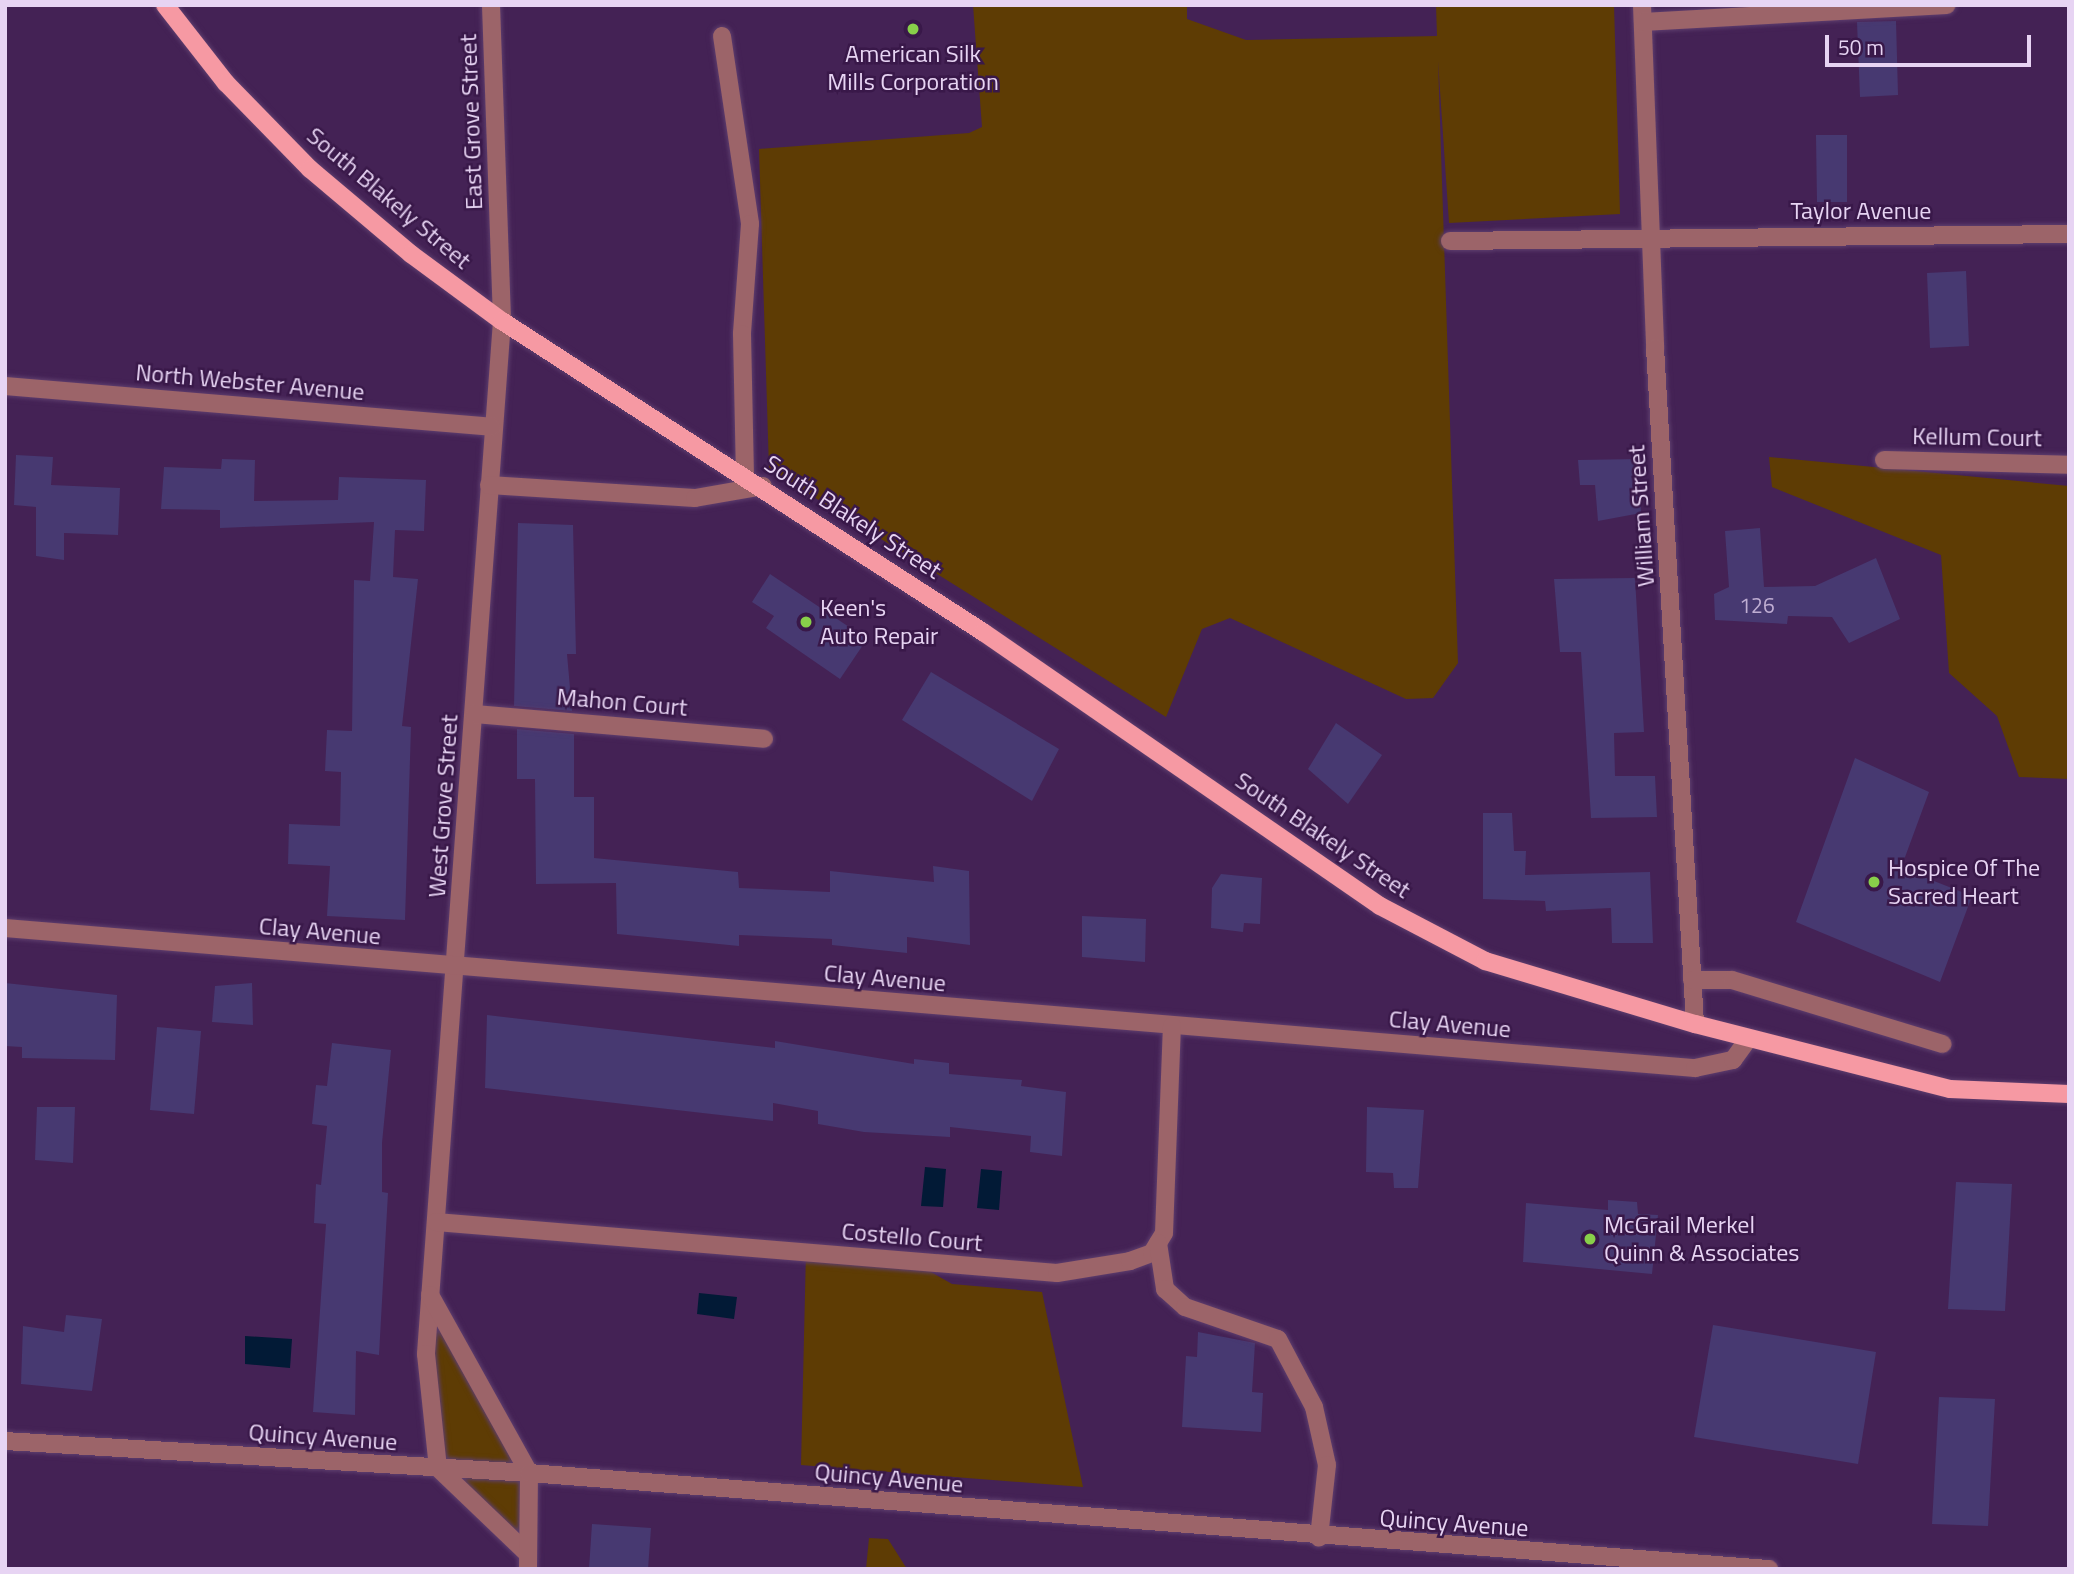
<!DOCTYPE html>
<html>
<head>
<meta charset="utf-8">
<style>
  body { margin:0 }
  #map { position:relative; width:2074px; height:1574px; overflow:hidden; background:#425; font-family:"Titillium Web",sans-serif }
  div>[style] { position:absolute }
  .green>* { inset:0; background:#5e3c04 }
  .water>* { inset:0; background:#021a36 }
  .building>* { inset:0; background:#473971 }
  .roads { filter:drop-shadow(0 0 2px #5e3e6e) drop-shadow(0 0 2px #5e3e6e) }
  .minor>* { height:18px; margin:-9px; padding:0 9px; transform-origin:9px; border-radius:9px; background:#9c6469 }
  .major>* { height:18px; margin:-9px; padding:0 9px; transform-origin:9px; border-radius:9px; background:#f699a3 }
  .dots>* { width:19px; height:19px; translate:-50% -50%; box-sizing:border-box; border:4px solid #391849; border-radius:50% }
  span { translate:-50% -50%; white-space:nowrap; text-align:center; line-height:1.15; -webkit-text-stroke:5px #391849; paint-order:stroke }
  .number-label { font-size:21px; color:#bfadd2 }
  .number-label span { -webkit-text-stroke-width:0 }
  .poi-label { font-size:24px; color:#e7d4f3 }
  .left { translate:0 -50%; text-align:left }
  .street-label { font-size:24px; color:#e7d4f3 }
  .frame { position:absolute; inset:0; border:7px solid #e7d4f3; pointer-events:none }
  .scale { position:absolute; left:1825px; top:35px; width:206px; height:32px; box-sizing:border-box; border:4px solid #e7d4f3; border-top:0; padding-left:9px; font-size:21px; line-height:24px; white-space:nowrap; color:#e7d4f3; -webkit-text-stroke:5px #391849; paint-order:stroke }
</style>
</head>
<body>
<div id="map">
  <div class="green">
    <i style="clip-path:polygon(973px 5px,1187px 5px,1187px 19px,1246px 40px,1437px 36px,1436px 5px,1614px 5px,1620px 214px,1449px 223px,1438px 61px,1458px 663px,1433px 698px,1406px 699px,1230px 618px,1202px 629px,1166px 717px,769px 469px,759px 149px,969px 133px,982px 127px)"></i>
    <i style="clip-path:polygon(1769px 457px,2069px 486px,2069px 779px,2019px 777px,1997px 716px,1949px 673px,1941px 555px,1772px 487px)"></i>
    <i style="clip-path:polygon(806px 1251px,924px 1268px,952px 1284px,1042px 1292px,1083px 1487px,801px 1465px)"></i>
    <i style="clip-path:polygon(430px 1295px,529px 1473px,528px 1554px,438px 1468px)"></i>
    <i style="clip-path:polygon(869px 1538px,888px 1539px,907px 1569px,866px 1569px)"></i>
  </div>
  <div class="water">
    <i style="clip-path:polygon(925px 1167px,946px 1169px,943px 1207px,921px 1206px)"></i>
    <i style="clip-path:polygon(981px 1169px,1002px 1171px,999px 1210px,977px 1208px)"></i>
    <i style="clip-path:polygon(699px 1293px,737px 1297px,734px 1319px,697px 1314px)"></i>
    <i style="clip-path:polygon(245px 1336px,292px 1339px,290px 1368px,245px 1364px)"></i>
  </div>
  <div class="building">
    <i style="clip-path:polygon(1896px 21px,1898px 95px,1860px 97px,1857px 22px)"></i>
    <i style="clip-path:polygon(1816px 135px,1847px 135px,1847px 202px,1817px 202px)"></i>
    <i style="clip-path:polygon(1966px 271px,1969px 346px,1930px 348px,1927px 273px)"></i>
    <i style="clip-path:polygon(16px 455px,53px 457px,51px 485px,120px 488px,118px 535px,64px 533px,64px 560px,36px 556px,36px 507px,14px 505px)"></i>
    <i style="clip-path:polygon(222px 459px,255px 460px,254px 501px,338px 500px,339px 477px,426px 480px,424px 531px,395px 530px,393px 577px,418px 579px,402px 726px,411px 727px,405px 920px,327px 916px,330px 866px,288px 864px,289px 824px,340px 826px,341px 772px,325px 771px,327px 730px,352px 731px,354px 580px,370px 581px,374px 522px,220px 528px,220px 510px,161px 509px,164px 467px,221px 469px)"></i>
    <i style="clip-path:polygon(1639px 459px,1641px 513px,1598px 521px,1595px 485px,1580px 485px,1578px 460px)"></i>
    <i style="clip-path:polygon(518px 523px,573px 525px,576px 654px,567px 654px,572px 711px,514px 706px)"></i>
    <i style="clip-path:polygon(1760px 528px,1764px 587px,1815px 586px,1876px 558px,1900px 619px,1849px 643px,1832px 617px,1788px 616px,1787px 624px,1715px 620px,1714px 594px,1729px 587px,1725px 531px)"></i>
    <i style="clip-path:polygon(770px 574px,867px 639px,840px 679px,766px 628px,774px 616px,752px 602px)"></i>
    <i style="clip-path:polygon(1635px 578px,1644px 732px,1614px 733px,1615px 776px,1655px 776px,1657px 817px,1591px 818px,1581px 652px,1560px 652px,1554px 579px)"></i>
    <i style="clip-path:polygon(931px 672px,1059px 749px,1032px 801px,902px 720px)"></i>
    <i style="clip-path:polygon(1336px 723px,1382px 755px,1348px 804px,1308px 769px)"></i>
    <i style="clip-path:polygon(517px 729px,574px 734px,574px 797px,594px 797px,594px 858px,738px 872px,739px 888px,830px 892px,830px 871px,934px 882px,933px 866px,969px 871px,970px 945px,907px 937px,907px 953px,832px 945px,832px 939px,739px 935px,739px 946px,617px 934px,616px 883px,536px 884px,535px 779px,517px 779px)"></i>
    <i style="clip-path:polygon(1855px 758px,1929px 792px,1901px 868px,1972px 896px,1940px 982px,1796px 922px)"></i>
    <i style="clip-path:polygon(1483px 813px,1512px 813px,1514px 851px,1526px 851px,1525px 875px,1650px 872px,1653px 943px,1612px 943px,1611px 908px,1546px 911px,1545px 901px,1483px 899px)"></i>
    <i style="clip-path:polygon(1221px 874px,1262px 878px,1260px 924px,1244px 923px,1243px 932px,1211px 928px,1212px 888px)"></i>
    <i style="clip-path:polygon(1082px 916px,1146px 919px,1145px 962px,1082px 957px)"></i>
    <i style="clip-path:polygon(5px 983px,117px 995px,115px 1060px,22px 1058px,22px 1047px,5px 1046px)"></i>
    <i style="clip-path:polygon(252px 983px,253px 1025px,212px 1022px,215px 986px)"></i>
    <i style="clip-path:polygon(487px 1015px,775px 1048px,775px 1041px,914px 1064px,914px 1059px,949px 1063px,949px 1074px,1022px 1080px,1021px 1086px,1066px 1092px,1062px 1156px,1030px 1152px,1031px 1136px,950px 1127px,950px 1137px,864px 1132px,818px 1124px,818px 1111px,773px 1103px,773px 1121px,485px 1088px)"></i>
    <i style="clip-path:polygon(157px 1027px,201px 1031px,194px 1114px,150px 1110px)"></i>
    <i style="clip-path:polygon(332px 1043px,391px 1050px,382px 1143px,382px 1192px,388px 1193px,379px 1355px,356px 1351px,355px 1415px,313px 1412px,326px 1224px,314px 1223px,316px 1184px,321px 1185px,327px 1126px,312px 1124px,316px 1085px,327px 1086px)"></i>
    <i style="clip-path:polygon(37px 1107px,75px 1107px,73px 1163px,35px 1160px)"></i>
    <i style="clip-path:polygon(1367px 1107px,1424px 1110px,1418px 1188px,1394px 1188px,1393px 1173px,1366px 1172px)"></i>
    <i style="clip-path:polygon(1956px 1182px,2012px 1184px,2005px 1311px,1948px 1309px)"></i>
    <i style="clip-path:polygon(1608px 1200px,1637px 1202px,1638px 1214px,1658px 1215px,1652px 1274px,1523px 1262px,1526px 1203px,1608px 1210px)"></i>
    <i style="clip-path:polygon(66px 1315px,102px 1319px,92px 1391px,21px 1384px,23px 1326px,64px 1332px)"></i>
    <i style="clip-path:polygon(1713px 1325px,1876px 1352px,1858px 1464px,1694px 1437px)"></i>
    <i style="clip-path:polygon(1198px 1332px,1255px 1343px,1252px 1392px,1263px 1393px,1261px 1432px,1182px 1427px,1186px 1356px,1197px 1357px)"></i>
    <i style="clip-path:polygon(1939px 1397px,1995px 1399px,1988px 1526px,1932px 1524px)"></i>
    <i style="clip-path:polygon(592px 1524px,651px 1528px,648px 1569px,589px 1569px)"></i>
  </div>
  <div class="roads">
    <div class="minor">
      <i style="left:491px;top:5px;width:316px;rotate:88deg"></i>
      <i style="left:502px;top:321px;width:1036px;rotate:94.21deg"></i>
      <i style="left:426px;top:1354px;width:115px;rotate:84deg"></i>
      <i style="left:438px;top:1468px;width:124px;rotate:43.7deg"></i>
      <i style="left:1642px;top:5px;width:343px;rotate:87.8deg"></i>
      <i style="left:1655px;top:348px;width:677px;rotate:86.61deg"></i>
      <i style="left:1643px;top:22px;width:304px;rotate:-3.2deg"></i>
      <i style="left:722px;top:36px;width:190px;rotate:81.5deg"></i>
      <i style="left:750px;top:224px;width:110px;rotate:94.2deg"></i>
      <i style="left:742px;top:334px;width:141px;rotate:88.8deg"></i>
      <i style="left:1450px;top:241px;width:619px;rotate:-0.65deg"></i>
      <i style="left:5px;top:386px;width:488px;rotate:4.8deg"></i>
      <i style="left:1884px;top:460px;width:185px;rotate:1.5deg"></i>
      <i style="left:489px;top:485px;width:206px;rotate:3.6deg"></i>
      <i style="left:695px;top:498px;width:69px;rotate:-10deg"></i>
      <i style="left:475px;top:714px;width:290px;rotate:4.9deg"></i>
      <i style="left:5px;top:928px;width:1696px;rotate:4.74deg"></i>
      <i style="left:1695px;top:1068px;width:39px;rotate:-12deg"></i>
      <i style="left:1733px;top:1060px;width:27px;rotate:-54deg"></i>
      <i style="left:1692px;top:980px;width:40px"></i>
      <i style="left:1732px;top:980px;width:220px;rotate:16.9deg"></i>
      <i style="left:436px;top:1222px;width:623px;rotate:4.69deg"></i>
      <i style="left:1057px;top:1273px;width:74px;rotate:-9.3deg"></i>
      <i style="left:1130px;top:1261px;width:23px;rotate:-20deg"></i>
      <i style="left:1152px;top:1253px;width:23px;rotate:-59deg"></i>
      <i style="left:1164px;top:1233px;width:207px;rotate:-87.8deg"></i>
      <i style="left:1158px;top:1243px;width:47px;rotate:81.3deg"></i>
      <i style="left:1165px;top:1289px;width:27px;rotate:42deg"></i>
      <i style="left:1185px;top:1307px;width:98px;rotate:19deg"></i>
      <i style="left:1278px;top:1339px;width:77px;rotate:62.1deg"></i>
      <i style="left:1314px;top:1407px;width:59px;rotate:77.4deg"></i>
      <i style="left:1327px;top:1465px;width:73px;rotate:96.3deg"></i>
      <i style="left:430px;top:1295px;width:204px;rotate:60.9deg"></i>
      <i style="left:529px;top:1473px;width:96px;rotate:90.6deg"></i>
      <i style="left:5px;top:1441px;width:525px;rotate:3.49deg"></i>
      <i style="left:529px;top:1473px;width:1244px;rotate:4.43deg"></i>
    </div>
    <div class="major">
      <i style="left:165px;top:5px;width:99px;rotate:52deg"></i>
      <i style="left:226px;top:83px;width:120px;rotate:45.7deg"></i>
      <i style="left:310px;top:169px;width:132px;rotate:40.1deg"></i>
      <i style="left:411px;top:254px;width:113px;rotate:36.4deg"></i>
      <i style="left:502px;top:321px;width:573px;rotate:32.89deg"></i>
      <i style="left:983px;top:632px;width:482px;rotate:34.6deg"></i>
      <i style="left:1380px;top:906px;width:119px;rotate:27.6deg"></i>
      <i style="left:1485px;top:961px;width:219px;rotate:16.7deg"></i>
      <i style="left:1695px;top:1024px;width:263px;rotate:14.3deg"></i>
      <i style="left:1950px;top:1089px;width:119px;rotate:2.4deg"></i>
    </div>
  </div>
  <div class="dots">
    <i style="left:913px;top:29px;background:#88cf4a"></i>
    <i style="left:806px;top:622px;background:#88cf4a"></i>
    <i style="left:1874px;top:882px;background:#88cf4a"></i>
    <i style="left:1590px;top:1239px;background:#88cf4a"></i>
  </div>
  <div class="number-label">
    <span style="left:1757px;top:605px">126</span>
  </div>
  <div class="poi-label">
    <span style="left:913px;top:68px">American Silk<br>Mills Corporation</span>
    <span class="left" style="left:820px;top:622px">Keen's<br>Auto Repair</span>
    <span class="left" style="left:1888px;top:882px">Hospice Of The<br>Sacred Heart</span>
    <span class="left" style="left:1604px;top:1239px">McGrail Merkel<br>Quinn &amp; Associates</span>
  </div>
  <div class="street-label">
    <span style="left:471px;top:122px;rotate:-92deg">East Grove Street</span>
    <span style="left:389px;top:198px;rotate:40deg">South Blakely Street</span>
    <span style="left:1861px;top:211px">Taylor Avenue</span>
    <span style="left:250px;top:382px;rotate:5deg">North Webster Avenue</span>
    <span style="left:1977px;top:437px;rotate:1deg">Kellum Court</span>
    <span style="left:1641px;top:516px;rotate:-94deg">William Street</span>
    <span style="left:853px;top:517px;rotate:33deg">South Blakely Street</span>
    <span style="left:622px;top:702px;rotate:5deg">Mahon Court</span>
    <span style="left:443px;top:806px;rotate:-86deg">West Grove Street</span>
    <span style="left:1323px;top:835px;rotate:34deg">South Blakely Street</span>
    <span style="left:320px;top:931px;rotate:5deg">Clay Avenue</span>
    <span style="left:885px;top:978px;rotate:5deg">Clay Avenue</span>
    <span style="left:1450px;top:1024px;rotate:5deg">Clay Avenue</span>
    <span style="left:912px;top:1237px;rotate:5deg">Costello Court</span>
    <span style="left:323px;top:1437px;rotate:4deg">Quincy Avenue</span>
    <span style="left:889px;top:1478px;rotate:5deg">Quincy Avenue</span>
    <span style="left:1454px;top:1523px;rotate:4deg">Quincy Avenue</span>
  </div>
  <div class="frame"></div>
  <div class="scale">50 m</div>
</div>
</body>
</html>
